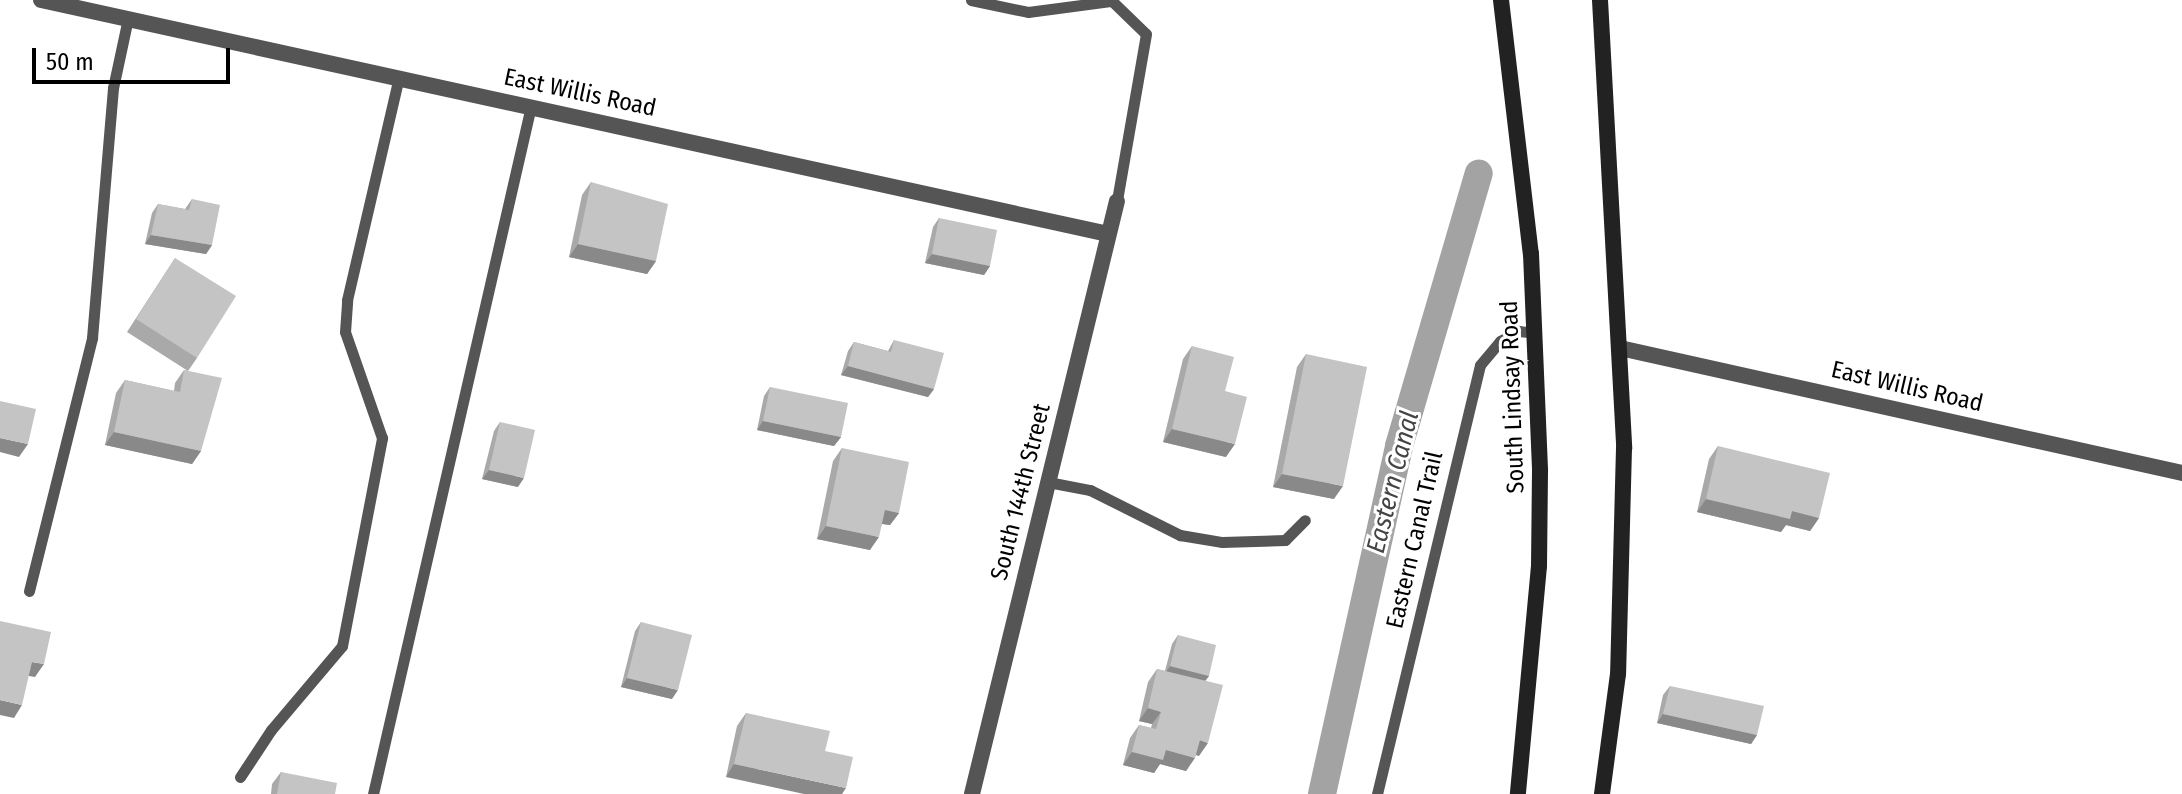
<!DOCTYPE html>
<html>
<head>
<meta charset="utf-8">
<style>
  body { margin:0 }
  #map { position:relative; width:2182px; height:794px; overflow:hidden; background:#fff; font-family:"Fira Sans Condensed",sans-serif }
  div>[style] { position:absolute }
  .canal>* { height:28px; margin:-14px; padding:0 14px; transform-origin:14px; border-radius:14px; background:#a3a3a3 }
  .service>* { height:11px; margin:-5.5px; padding:0 5.5px; transform-origin:5.5px; border-radius:5.5px; background:#555 }
  .minor>* { height:16px; margin:-8px; padding:0 8px; transform-origin:8px; border-radius:8px; background:#555 }
  .secondary>* { height:16px; margin:-8px; padding:0 8px; transform-origin:8px; border-radius:8px; background:#222 }
  .wall>* { inset:0; background:#a9a9a9 }
  .shaded-wall>* { inset:0; background:#898989 }
  .building>* { inset:0; background:#c4c4c4 }
  span { translate:-50% -50%; white-space:nowrap; text-align:center; line-height:1.15; -webkit-text-stroke:6px #fff; paint-order:stroke }
  .street-label { font-size:24px; color:#000 }
  .water-label { font-size:26px; color:#444; font-style:italic }
  .scale { position:absolute; left:32px; top:48px; width:198px; height:36px; box-sizing:border-box; border:4px solid #000; border-top:0; padding-left:10px; font-size:24px; line-height:28px; white-space:nowrap; color:#000; -webkit-text-stroke:6px #fff; paint-order:stroke }
</style>
</head>
<body>
<div id="map">
  <div class="canal">
    <i style="left:1322px;top:794px;width:356px;rotate:-77.5deg"></i>
    <i style="left:1399px;top:446px;width:284px;rotate:-73.7deg"></i>
  </div>
  <div class="service">
    <i style="left:971px;top:0;width:58px;rotate:11.9deg"></i>
    <i style="left:1028px;top:12px;width:85px;rotate:-7.5deg"></i>
    <i style="left:1112px;top:1px;width:47px;rotate:44.1deg"></i>
    <i style="left:1146px;top:34px;width:169px;rotate:99.9deg"></i>
    <i style="left:1048px;top:482px;width:43px;rotate:10.8deg"></i>
    <i style="left:1090px;top:490px;width:101px;rotate:26.6deg"></i>
    <i style="left:1180px;top:535px;width:43px;rotate:9.5deg"></i>
    <i style="left:1222px;top:542px;width:63px;rotate:-1.8deg"></i>
    <i style="left:1285px;top:540px;width:28px;rotate:-45deg"></i>
    <i style="left:29px;top:591px;width:261px;rotate:-76deg"></i>
    <i style="left:92px;top:338px;width:251px;rotate:-85.2deg"></i>
    <i style="left:113px;top:88px;width:72px;rotate:-77.9deg"></i>
    <i style="left:240px;top:777px;width:56px;rotate:-56.6deg"></i>
    <i style="left:271px;top:730px;width:110px;rotate:-49.8deg"></i>
    <i style="left:342px;top:646px;width:212px;rotate:-79.1deg"></i>
    <i style="left:382px;top:438px;width:112px;rotate:-109.2deg"></i>
    <i style="left:345px;top:332px;width:32px;rotate:-86deg"></i>
    <i style="left:347px;top:300px;width:229px;rotate:-76.9deg"></i>
    <i style="left:373px;top:794px;width:706px;rotate:-77.07deg"></i>
    <i style="left:1377px;top:794px;width:441px;rotate:-76.5deg"></i>
    <i style="left:1480px;top:365px;width:31px;rotate:-50deg"></i>
    <i style="left:1500px;top:341px;width:21px;rotate:-29deg"></i>
    <i style="left:1518px;top:331px;width:18px;rotate:6deg"></i>
  </div>
  <div class="minor">
    <i style="left:41px;top:0;width:1092px;rotate:12.37deg"></i>
    <i style="left:1620px;top:348px;width:576px;rotate:12.54deg"></i>
    <i style="left:972px;top:794px;width:610px;rotate:-76.26deg"></i>
  </div>
  <div class="secondary">
    <i style="left:1501px;top:0;width:256px;rotate:83.3deg"></i>
    <i style="left:1531px;top:254px;width:217px;rotate:87.6deg"></i>
    <i style="left:1540px;top:471px;width:95px;rotate:90.6deg"></i>
    <i style="left:1539px;top:566px;width:229px;rotate:95.3deg"></i>
    <i style="left:1600px;top:0;width:449px;rotate:86.9deg"></i>
    <i style="left:1624px;top:448px;width:226px;rotate:91.5deg"></i>
    <i style="left:1618px;top:674px;width:121px;rotate:97.6deg"></i>
  </div>
  <div class="wall">
    <i style="clip-path:polygon(591px 182px,656px 261px,647px 274px,569px 257px,582px 195px)"></i>
    <i style="clip-path:polygon(192px 199px,212px 245px,206px 254px,145px 244px,152px 213px,158px 204px,185px 209px)"></i>
    <i style="clip-path:polygon(939px 218px,990px 266px,984px 275px,925px 263px,933px 227px)"></i>
    <i style="clip-path:polygon(175px 258px,197px 358px,188px 371px,201px 451px,192px 464px,105px 445px,116px 393px,125px 380px,174px 391px,175px 383px,184px 370px,188px 371px,127px 332px)"></i>
    <i style="clip-path:polygon(894px 340px,934px 389px,928px 397px,841px 375px,848px 351px,854px 342px,888px 351px)"></i>
    <i style="clip-path:polygon(1192px 346px,1225px 391px,1226px 457px,1163px 442px,1183px 359px)"></i>
    <i style="clip-path:polygon(1306px 354px,1334px 499px,1273px 487px,1297px 367px)"></i>
    <i style="clip-path:polygon(770px 387px,841px 437px,834px 446px,757px 430px,764px 396px)"></i>
    <i style="clip-path:polygon(500px 422px,518px 487px,482px 479px,494px 431px)"></i>
    <i style="clip-path:polygon(1718px 446px,1819px 518px,1810px 531px,1786px 525px,1781px 532px,1697px 512px,1709px 459px)"></i>
    <i style="clip-path:polygon(842px 448px,899px 513px,890px 525px,882px 524px,870px 550px,817px 539px,833px 461px)"></i>
    <i style="clip-path:polygon(641px 622px,672px 699px,621px 687px,635px 631px)"></i>
    <i style="clip-path:polygon(1178px 635px,1209px 676px,1205px 681px,1199px 756px,1196px 755px,1186px 771px,1160px 764px,1154px 773px,1123px 765px,1130px 738px,1139px 725px,1151px 728px,1152px 724px,1139px 721px,1148px 682px,1157px 669px,1165px 671px,1172px 644px)"></i>
    <i style="clip-path:polygon(1670px 686px,1757px 735px,1751px 744px,1657px 723px,1663px 695px)"></i>
    <i style="clip-path:polygon(746px 713px,825px 751px,726px 777px,737px 726px)"></i>
    <i style="clip-path:polygon(281px 772px,335px 794px,271px 794px,272px 784px)"></i>
  </div>
  <div class="shaded-wall">
    <i style="clip-path:polygon(151px 235px,212px 245px,206px 254px,145px 244px)"></i>
    <i style="clip-path:polygon(578px 244px,656px 261px,647px 274px,569px 257px)"></i>
    <i style="clip-path:polygon(932px 254px,990px 266px,984px 275px,925px 263px)"></i>
    <i style="clip-path:polygon(848px 366px,934px 389px,928px 397px,841px 375px)"></i>
    <i style="clip-path:polygon(763px 421px,841px 437px,834px 446px,757px 430px)"></i>
    <i style="clip-path:polygon(1172px 429px,1235px 444px,1226px 457px,1163px 442px)"></i>
    <i style="clip-path:polygon(114px 432px,201px 451px,192px 464px,105px 445px)"></i>
    <i style="clip-path:polygon(0 438px,28px 444px,19px 457px,0 452px)"></i>
    <i style="clip-path:polygon(489px 470px,524px 478px,518px 487px,482px 479px)"></i>
    <i style="clip-path:polygon(1282px 474px,1343px 486px,1334px 499px,1273px 487px)"></i>
    <i style="clip-path:polygon(1706px 499px,1792px 511px,1819px 518px,1810px 531px,1786px 525px,1781px 532px,1697px 512px)"></i>
    <i style="clip-path:polygon(885px 510px,899px 513px,890px 525px,876px 523px)"></i>
    <i style="clip-path:polygon(826px 526px,879px 537px,870px 550px,817px 539px)"></i>
    <i style="clip-path:polygon(32px 662px,44px 664px,35px 677px,23px 675px)"></i>
    <i style="clip-path:polygon(1170px 666px,1209px 676px,1202px 685px,1164px 675px)"></i>
    <i style="clip-path:polygon(627px 678px,678px 690px,672px 699px,621px 687px)"></i>
    <i style="clip-path:polygon(0 700px,22px 705px,14px 718px,0 715px)"></i>
    <i style="clip-path:polygon(1148px 708px,1161px 712px,1152px 724px,1139px 721px)"></i>
    <i style="clip-path:polygon(1663px 714px,1757px 735px,1751px 744px,1657px 723px)"></i>
    <i style="clip-path:polygon(1200px 740px,1208px 743px,1199px 756px,1191px 753px)"></i>
    <i style="clip-path:polygon(1166px 750px,1195px 758px,1186px 771px,1160px 764px,1154px 773px,1123px 765px,1132px 752px)"></i>
    <i style="clip-path:polygon(734px 764px,846px 788px,842px 794px,804px 794px,726px 777px)"></i>
  </div>
  <div class="building">
    <i style="clip-path:polygon(591px 182px,668px 204px,656px 261px,578px 244px)"></i>
    <i style="clip-path:polygon(192px 199px,220px 205px,212px 245px,151px 235px,158px 204px,189px 210px)"></i>
    <i style="clip-path:polygon(939px 218px,997px 230px,990px 266px,932px 254px)"></i>
    <i style="clip-path:polygon(175px 258px,236px 296px,197px 358px,136px 319px)"></i>
    <i style="clip-path:polygon(894px 340px,944px 353px,934px 389px,848px 366px,854px 342px,891px 352px)"></i>
    <i style="clip-path:polygon(1192px 346px,1234px 357px,1225px 391px,1247px 397px,1235px 444px,1172px 429px)"></i>
    <i style="clip-path:polygon(1306px 354px,1367px 367px,1343px 486px,1282px 474px)"></i>
    <i style="clip-path:polygon(184px 370px,222px 378px,201px 451px,114px 432px,125px 380px,180px 392px)"></i>
    <i style="clip-path:polygon(770px 387px,848px 403px,841px 437px,763px 421px)"></i>
    <i style="clip-path:polygon(0 401px,36px 409px,28px 444px,0 438px)"></i>
    <i style="clip-path:polygon(500px 422px,535px 430px,524px 478px,489px 470px)"></i>
    <i style="clip-path:polygon(1718px 446px,1830px 473px,1819px 518px,1792px 511px,1790px 519px,1706px 499px)"></i>
    <i style="clip-path:polygon(842px 448px,909px 462px,899px 513px,885px 510px,879px 537px,826px 526px)"></i>
    <i style="clip-path:polygon(0 621px,51px 632px,44px 664px,32px 662px,22px 705px,0 700px)"></i>
    <i style="clip-path:polygon(641px 622px,692px 635px,678px 690px,627px 678px)"></i>
    <i style="clip-path:polygon(1178px 635px,1216px 645px,1209px 676px,1170px 666px)"></i>
    <i style="clip-path:polygon(1157px 669px,1223px 685px,1208px 743px,1200px 740px,1195px 758px,1166px 750px,1163px 760px,1132px 752px,1139px 725px,1156px 729px,1161px 712px,1148px 708px)"></i>
    <i style="clip-path:polygon(1670px 686px,1764px 706px,1757px 735px,1663px 714px)"></i>
    <i style="clip-path:polygon(746px 713px,830px 731px,825px 751px,853px 757px,846px 788px,734px 764px)"></i>
    <i style="clip-path:polygon(281px 772px,337px 783px,335px 794px,277px 794px)"></i>
  </div>
  <div class="street-label">
    <span style="left:580px;top:93px;rotate:12deg">East Willis Road</span>
    <span style="left:1907px;top:387px;rotate:13deg">East Willis Road</span>
    <span style="left:1513px;top:397px;rotate:-92deg">South Lindsay Road</span>
    <span style="left:1021px;top:492px;rotate:-76deg">South 144th Street</span>
    <span style="left:1415px;top:540px;rotate:-77deg">Eastern Canal Trail</span>
  </div>
  <div class="water-label">
    <span style="left:1393px;top:482px;rotate:-76deg">Eastern Canal</span>
  </div>
  <div class="scale">50 m</div>
</div>
</body>
</html>
